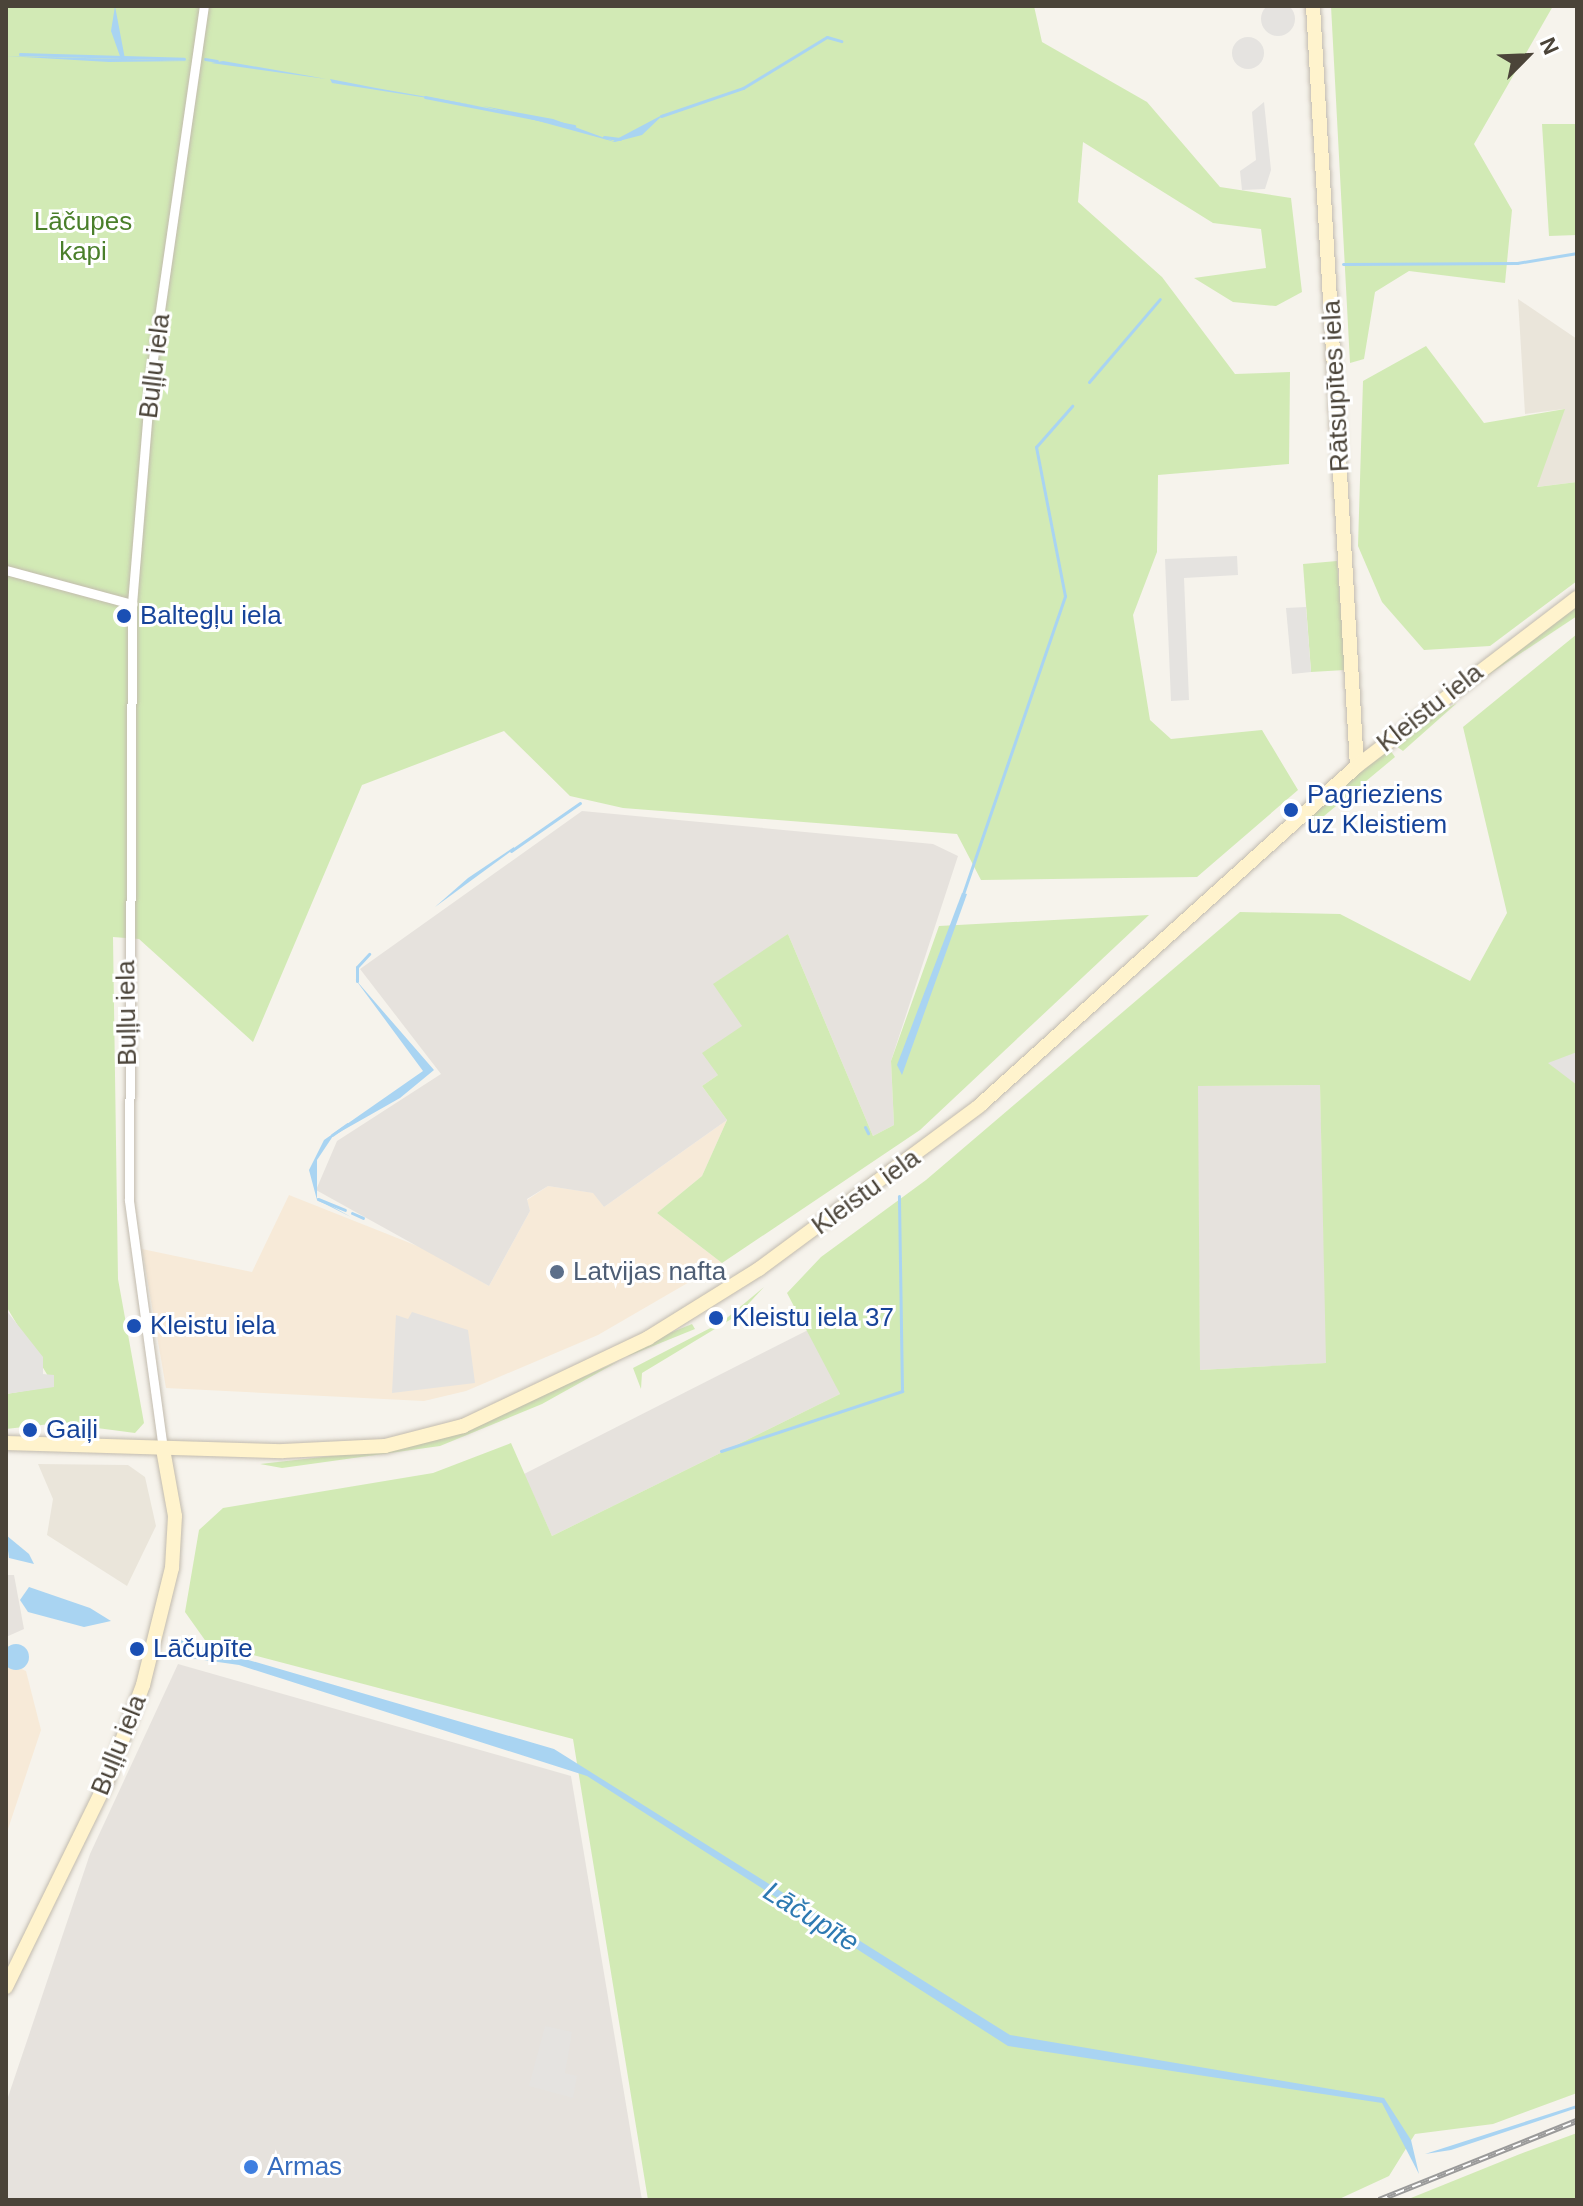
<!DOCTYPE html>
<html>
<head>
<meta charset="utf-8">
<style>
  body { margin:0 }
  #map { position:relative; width:1583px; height:2206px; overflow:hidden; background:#f6f3ec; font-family:Helvetica,sans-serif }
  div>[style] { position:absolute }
  .residential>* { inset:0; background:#eae5da }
  .commercial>* { inset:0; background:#f7ead8 }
  .industrial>* { inset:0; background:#e6e2dd }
  .green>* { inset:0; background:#d2eab5 }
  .parking>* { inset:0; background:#e5e3e0 }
  .round { border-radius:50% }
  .water>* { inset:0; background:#a9d4f2 }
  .stream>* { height:3px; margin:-1.5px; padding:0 1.5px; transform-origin:1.5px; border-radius:1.5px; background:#a9d4f2 }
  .roads { filter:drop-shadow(0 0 2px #c2bbae) drop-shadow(0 0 2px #c2bbae) }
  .street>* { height:9px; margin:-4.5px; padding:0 4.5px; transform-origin:4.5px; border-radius:4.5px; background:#fff }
  .secondary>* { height:14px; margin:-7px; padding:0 7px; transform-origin:7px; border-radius:7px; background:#fff3cd }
  .rail>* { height:6px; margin-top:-3px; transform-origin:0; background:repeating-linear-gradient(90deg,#fff 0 9px,#9a9a9a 0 18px); box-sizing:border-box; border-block:2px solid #9a9a9a }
  .dots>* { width:22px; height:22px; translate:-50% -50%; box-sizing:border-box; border:4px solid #fff; border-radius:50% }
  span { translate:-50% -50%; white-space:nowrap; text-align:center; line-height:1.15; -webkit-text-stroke:6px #fff; paint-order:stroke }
  .park-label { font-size:26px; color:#4a7f2a }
  .street-label { font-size:26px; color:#4b4439 }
  .transit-label { font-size:26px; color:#164399 }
  .left { translate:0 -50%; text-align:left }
  .service-label { font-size:26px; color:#4e5e75 }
  .shop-label { font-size:26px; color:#366cbe }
  .water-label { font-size:28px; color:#2e7ab2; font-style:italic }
  .frame { position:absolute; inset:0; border:8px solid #4b4439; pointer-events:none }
  .north { position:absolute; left:1487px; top:16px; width:80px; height:80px; -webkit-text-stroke:6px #fff; paint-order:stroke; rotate:66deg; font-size:22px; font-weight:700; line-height:32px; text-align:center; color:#4b4439 }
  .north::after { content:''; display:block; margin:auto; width:28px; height:36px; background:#4b4439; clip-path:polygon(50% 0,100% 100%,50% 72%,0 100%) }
</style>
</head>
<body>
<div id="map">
  <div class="residential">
    <i style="clip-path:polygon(1518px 299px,1577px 339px,1577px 482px,1536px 487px,1564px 409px,1525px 414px)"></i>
    <i style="clip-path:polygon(38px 1464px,128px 1465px,145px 1477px,156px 1526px,127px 1586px,47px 1535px,53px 1499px)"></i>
  </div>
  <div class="commercial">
    <i style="clip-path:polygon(727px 1120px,702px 1176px,657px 1213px,722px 1263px,598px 1335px,466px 1391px,424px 1401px,166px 1388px,142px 1249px,252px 1272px,289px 1195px,425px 1249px,489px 1286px,530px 1211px,527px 1200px,548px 1186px,594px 1193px,604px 1207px)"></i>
    <i style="clip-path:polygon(6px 1662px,26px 1671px,41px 1730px,6px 1835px)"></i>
  </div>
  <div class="industrial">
    <i style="clip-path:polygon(582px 811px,933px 844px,958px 856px,891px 1061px,894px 1125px,873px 1136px,788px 934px,718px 1075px,702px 1086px,727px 1120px,604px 1207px,593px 1193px,548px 1186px,527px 1199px,530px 1211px,489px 1286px,316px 1190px,337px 1141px,441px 1074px,360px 969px)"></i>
    <i style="clip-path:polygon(1320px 1085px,1327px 1363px,1200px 1370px,1197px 1086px)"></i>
    <i style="clip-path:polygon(810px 1329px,840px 1394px,552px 1536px,524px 1474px)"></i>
    <i style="clip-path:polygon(6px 1575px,14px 1575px,24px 1629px,6px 1637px)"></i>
    <i style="clip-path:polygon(178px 1664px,571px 1776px,642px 2200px,6px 2200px,6px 2103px,90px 1854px)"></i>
  </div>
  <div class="green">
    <i style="clip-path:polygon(6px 6px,1034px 6px,1042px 42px,1147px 102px,1220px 187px,1291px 198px,1302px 292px,1276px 306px,1233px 302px,1194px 278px,1266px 268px,1261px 229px,1213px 223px,1083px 142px,1078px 202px,1162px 277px,1235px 374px,1290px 372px,1289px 464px,1158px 475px,1157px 552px,1133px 615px,1150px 720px,1171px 739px,1262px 730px,1298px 790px,1197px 877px,981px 880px,957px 834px,623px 808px,570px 796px,504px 731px,362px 785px,253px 1042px,139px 939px,113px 937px,118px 1279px,144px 1423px,135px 1433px,59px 1423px,6px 1429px,6px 1394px,54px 1386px,6px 1306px)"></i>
    <i style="clip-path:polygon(1331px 6px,1553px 6px,1474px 144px,1512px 210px,1505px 283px,1409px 271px,1375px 292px,1364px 359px,1350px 363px)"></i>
    <i style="clip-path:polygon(1542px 124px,1577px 124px,1577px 235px,1549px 236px)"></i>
    <i style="clip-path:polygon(1426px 346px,1484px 423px,1565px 409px,1537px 487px,1577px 482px,1577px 581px,1490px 646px,1424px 650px,1382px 602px,1358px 546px,1363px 381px)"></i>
    <i style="clip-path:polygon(1337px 561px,1345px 670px,1311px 672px,1303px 564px)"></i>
    <i style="clip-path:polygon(1577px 607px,1577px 616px,1485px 677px,1498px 663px)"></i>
    <i style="clip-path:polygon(evenodd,1577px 634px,1577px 2093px,1493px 2124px,1415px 2134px,1389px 2176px,1337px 2200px,648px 2200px,573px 1739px,207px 1643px,185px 1612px,199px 1530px,223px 1508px,433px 1473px,511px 1443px,552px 1536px,840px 1394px,787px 1293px,821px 1257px,926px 1180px,1240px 912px,1340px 914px,1470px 981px,1507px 913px,1463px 727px,1577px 634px,1320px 1085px,1326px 1363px,1200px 1370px,1198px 1086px,1320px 1085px)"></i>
    <i style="clip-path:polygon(1457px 703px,1403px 751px,1396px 746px,1429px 718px)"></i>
    <i style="clip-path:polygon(1388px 747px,1395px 757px,1312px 826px,1312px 816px)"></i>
    <i style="clip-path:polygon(1149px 915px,920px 1130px,722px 1263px,657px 1213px,702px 1176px,727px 1120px,702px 1086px,718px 1075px,702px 1053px,742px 1026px,713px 984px,788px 934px,873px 1136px,894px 1125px,891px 1061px,939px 926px)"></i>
    <i style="clip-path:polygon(764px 1287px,738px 1315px,642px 1373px,641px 1389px,633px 1368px,722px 1322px)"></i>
    <i style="clip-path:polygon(692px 1324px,695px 1329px,626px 1357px,665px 1335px)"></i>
    <i style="clip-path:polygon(619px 1361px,542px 1404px,440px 1446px,282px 1468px,260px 1464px,402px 1448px,473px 1426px)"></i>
    <i style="clip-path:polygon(1577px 2133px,1577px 2200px,1406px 2200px,1520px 2154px)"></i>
  </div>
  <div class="parking">
    <i class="round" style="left:1261px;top:2px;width:34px;height:34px"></i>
    <i class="round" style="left:1232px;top:37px;width:32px;height:32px"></i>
    <i style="clip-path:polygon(1264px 102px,1271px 170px,1265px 189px,1242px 190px,1240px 171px,1256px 160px,1252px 112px)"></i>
    <i style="clip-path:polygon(1237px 556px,1238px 575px,1184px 578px,1189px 700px,1171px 701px,1165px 559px)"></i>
    <i style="clip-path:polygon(1306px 607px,1311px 672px,1292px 674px,1286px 608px)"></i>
    <i style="clip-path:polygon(1577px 1052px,1577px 1085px,1548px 1063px)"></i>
    <i style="clip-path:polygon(6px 1310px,43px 1357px,43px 1374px,54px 1375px,54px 1387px,6px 1394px)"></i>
    <i style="clip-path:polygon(412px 1312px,468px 1330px,475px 1383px,392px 1393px,396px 1315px,408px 1319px)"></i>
    <i style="clip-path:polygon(545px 2026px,572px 2032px,565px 2073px,577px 2076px,573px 2098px,529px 2086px)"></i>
  </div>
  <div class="water">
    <i style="clip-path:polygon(115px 6px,125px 59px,191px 61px,109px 62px,6px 56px,121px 59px,111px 31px)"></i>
    <i style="clip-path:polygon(223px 61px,310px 76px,326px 79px,211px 63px)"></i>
    <i style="clip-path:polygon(330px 79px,376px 88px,479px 106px,332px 83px)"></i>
    <i style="clip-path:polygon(483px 106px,553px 119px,613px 141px,664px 114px,642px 135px,615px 142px)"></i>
    <i style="clip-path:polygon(514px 847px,514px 849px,435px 907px,468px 878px)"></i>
    <i style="clip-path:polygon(962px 893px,967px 894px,902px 1075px,897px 1065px)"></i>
    <i style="clip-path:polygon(355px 979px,434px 1070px,400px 1098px,333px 1136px,317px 1160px,317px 1198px,351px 1217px,317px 1200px,309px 1170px,324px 1140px,423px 1071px)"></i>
    <i style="clip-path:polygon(6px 1535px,29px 1554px,34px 1564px,9px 1558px)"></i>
    <i style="clip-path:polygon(29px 1587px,90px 1608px,111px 1621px,84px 1627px,28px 1612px,20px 1600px)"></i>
    <i style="clip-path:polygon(180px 1640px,554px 1749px,1010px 2035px,1384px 2098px,1411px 2140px,1419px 2174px,1382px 2103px,1008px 2046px,587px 1776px,239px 1665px,183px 1657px)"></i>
    <i class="round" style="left:3px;top:1644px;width:26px;height:26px"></i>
    <i style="clip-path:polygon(1577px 2105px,1577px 2108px,1451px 2150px,1425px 2154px)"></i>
  </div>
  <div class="stream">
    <i style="left:20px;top:54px;width:164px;rotate:1.7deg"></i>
    <i style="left:205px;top:59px;width:12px;rotate:9deg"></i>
    <i style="left:425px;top:97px;width:152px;rotate:11deg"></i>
    <i style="left:661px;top:116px;width:87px;rotate:-18.9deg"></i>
    <i style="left:743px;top:88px;width:98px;rotate:-31.3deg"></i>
    <i style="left:827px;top:37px;width:15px;rotate:16deg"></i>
    <i style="left:604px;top:137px;width:16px;rotate:7deg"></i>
    <i style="left:1343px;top:264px;width:174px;rotate:-0.3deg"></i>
    <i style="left:1517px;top:263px;width:61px;rotate:-9.5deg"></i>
    <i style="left:1089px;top:382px;width:109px;rotate:-49.5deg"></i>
    <i style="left:511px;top:851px;width:84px;rotate:-34.8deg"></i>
    <i style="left:963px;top:894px;width:315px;rotate:-71.1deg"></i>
    <i style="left:1065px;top:596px;width:152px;rotate:-101deg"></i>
    <i style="left:1036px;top:447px;width:55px;rotate:-48.7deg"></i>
    <i style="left:357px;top:981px;width:14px;rotate:-90deg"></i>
    <i style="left:357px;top:967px;width:18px;rotate:-47deg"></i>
    <i style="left:865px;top:1127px;width:7px;rotate:63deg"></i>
    <i style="left:332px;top:1135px;width:19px;rotate:-35deg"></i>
    <i style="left:318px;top:1199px;width:29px;rotate:22deg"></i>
    <i style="left:352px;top:1213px;width:12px;rotate:24deg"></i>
    <i style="left:721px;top:1451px;width:191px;rotate:-18.3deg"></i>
    <i style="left:902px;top:1391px;width:195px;rotate:-90.9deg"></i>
  </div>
  <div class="roads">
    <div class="street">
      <i style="left:6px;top:570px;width:131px;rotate:15.1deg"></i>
      <i style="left:163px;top:1449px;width:251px;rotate:-97.8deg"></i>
      <i style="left:129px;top:1200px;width:596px;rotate:-89.71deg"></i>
      <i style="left:132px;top:604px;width:232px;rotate:-85.3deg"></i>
      <i style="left:151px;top:373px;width:371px;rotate:-81.8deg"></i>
    </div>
    <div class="secondary">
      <i style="left:1313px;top:6px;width:761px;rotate:86.69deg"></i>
      <i style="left:6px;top:1443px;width:277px;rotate:1.7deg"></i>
      <i style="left:283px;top:1451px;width:102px;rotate:-2.8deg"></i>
      <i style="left:385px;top:1446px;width:81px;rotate:-14.4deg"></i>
      <i style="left:463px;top:1426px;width:205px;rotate:-25.4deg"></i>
      <i style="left:648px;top:1338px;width:131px;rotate:-31.9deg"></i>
      <i style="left:759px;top:1269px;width:274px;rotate:-36.5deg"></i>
      <i style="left:979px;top:1106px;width:508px;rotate:-41.97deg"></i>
      <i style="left:1357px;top:766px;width:277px;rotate:-37.4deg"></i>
      <i style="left:6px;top:1987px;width:227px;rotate:-63.9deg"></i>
      <i style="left:106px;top:1783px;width:105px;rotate:-69.3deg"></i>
      <i style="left:143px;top:1685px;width:121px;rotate:-76.1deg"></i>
      <i style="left:172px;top:1568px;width:52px;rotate:-86.7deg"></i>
      <i style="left:175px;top:1516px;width:68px;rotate:-100.2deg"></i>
    </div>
  </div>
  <div class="rail">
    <i style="left:1379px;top:2200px;width:213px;rotate:-21.8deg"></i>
  </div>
  <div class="dots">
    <i style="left:124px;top:616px;background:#1a4fb4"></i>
    <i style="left:1291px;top:810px;background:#1a4fb4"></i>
    <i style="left:557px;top:1272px;background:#5c6f8a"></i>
    <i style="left:716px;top:1318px;background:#1a4fb4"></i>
    <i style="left:134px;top:1326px;background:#1a4fb4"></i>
    <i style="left:30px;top:1430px;background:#1a4fb4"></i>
    <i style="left:137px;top:1649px;background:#1a4fb4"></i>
    <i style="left:251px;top:2167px;background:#3f7fe0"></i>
  </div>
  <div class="park-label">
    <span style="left:83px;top:237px">Lāčupes<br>kapi</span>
  </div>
  <div class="street-label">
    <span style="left:155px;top:366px;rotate:-83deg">Buļļu iela</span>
    <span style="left:1336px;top:386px;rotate:-93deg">Rātsupītes iela</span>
    <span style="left:1430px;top:708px;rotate:-38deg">Kleistu iela</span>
    <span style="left:127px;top:1013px;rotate:-91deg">Buļļu iela</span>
    <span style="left:866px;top:1192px;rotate:-36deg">Kleistu iela</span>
    <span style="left:119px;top:1745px;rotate:-68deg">Buļļu iela</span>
  </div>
  <div class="transit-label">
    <span class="left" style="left:140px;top:616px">Baltegļu iela</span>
    <span class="left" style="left:1307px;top:810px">Pagrieziens<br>uz Kleistiem</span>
    <span class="left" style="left:732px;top:1318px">Kleistu iela 37</span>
    <span class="left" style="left:150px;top:1326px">Kleistu iela</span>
    <span class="left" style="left:46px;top:1430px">Gaiļi</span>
    <span class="left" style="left:153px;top:1649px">Lāčupīte</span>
  </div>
  <div class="service-label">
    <span class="left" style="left:573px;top:1272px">Latvijas nafta</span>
  </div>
  <div class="shop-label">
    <span class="left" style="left:267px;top:2167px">Armas</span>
  </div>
  <div class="water-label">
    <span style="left:811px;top:1917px;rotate:32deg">Lāčupīte</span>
  </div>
  <div class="frame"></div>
  <div class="north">N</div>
</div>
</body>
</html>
